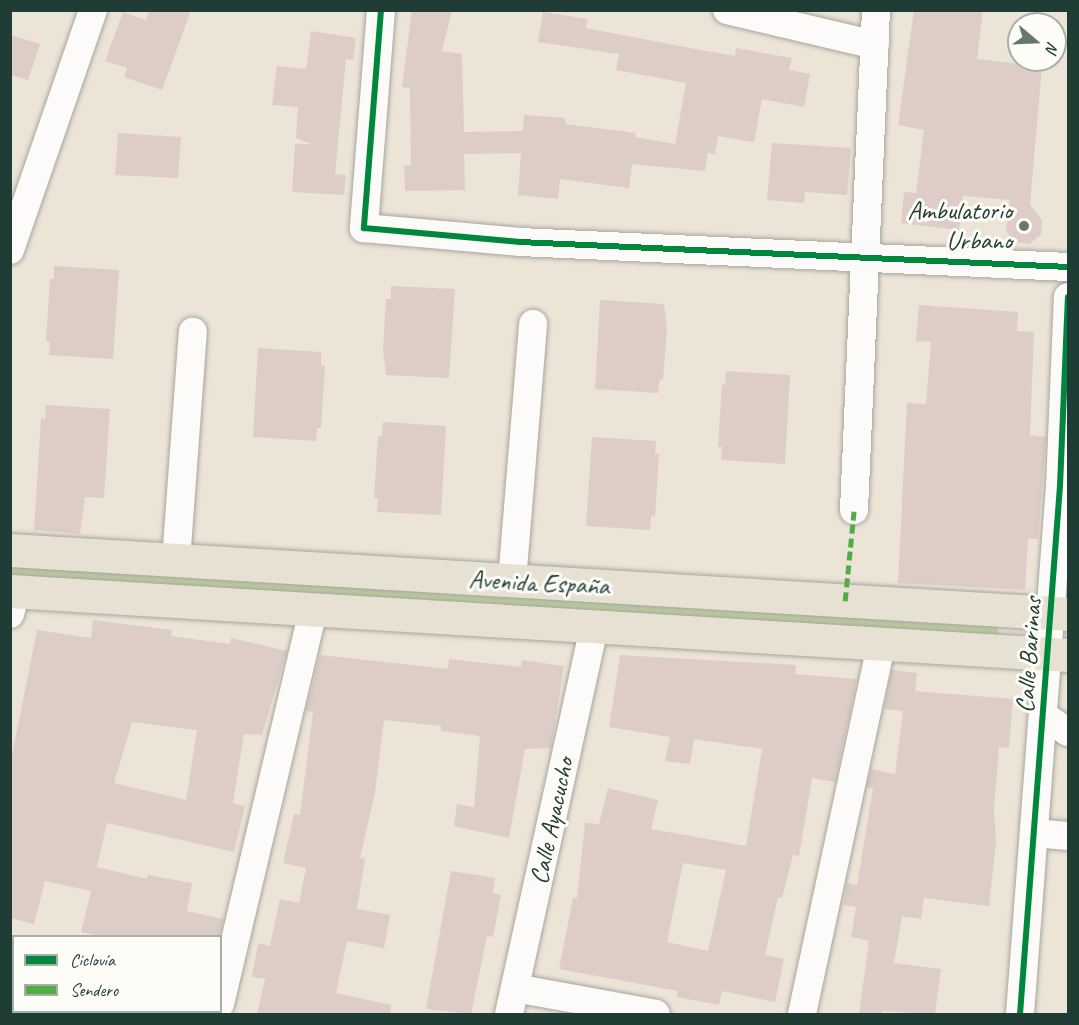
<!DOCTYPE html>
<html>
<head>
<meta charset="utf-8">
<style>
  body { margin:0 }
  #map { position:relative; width:1079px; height:1025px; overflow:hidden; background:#ece4d7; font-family:Caveat,sans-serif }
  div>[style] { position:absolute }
  .green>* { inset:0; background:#bed29e }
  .building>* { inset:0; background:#ddcdc6 }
  .roads { filter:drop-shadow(0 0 2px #a7a69e) drop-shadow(0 0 2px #a7a69e) }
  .minor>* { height:28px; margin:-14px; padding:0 14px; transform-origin:14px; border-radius:14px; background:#fcfbf9 }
  .major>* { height:33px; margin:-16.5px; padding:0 16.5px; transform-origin:16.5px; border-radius:16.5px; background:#e7e1d4 }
  .quiet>* { height:4.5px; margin-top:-2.25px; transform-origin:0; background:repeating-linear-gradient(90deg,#52ad45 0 9px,transparent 0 13.5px) }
  .cycleway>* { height:6px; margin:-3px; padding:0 3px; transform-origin:3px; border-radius:3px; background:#00873e }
  .dots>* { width:16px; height:16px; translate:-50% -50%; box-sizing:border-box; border:3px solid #fdfcf7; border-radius:50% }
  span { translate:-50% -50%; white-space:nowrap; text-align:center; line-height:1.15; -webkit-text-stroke:6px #fdfcf7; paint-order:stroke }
  .poi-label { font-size:26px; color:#1f3d34 }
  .right { translate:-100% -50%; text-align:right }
  .street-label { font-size:26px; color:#1f3d34 }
  .frame { position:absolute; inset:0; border:12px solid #1f3d34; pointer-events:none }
  .legend { position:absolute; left:12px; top:935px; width:210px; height:78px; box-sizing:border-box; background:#fdfcf7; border:2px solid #a4b0a9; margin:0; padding:8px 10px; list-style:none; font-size:18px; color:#1f3d34 }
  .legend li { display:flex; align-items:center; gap:12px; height:30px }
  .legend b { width:30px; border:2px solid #a4b0a9 }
  .north { position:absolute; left:1007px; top:12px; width:60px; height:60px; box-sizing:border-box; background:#fdfcf7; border:2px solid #a4b0a9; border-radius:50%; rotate:109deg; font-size:16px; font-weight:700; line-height:24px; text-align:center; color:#1f3d34 }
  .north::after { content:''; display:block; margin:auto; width:21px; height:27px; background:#67776d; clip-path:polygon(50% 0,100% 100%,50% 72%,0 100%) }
</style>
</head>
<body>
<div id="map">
  <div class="green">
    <i style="clip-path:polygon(10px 562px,996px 624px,999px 633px,996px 637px,11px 579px)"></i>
  </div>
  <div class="building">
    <i style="clip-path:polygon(149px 10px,191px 10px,162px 90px,124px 77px,127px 68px,105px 61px,123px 12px,146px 20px)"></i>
    <i style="clip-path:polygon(412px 10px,452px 10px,442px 51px,462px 54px,464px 132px,523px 131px,524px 115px,565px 118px,565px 124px,636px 133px,635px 137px,675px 144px,686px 83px,616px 70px,619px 54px,538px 42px,543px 12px,588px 19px,586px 28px,690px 48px,735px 56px,736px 48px,792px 58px,789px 70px,810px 74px,804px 107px,762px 99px,754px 142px,718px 136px,715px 154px,708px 153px,705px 171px,632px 164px,629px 188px,560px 179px,558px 199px,518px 195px,521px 153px,464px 154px,465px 190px,405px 191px,404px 165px,411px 165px,410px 88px,402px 87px)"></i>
    <i style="clip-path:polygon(914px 10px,983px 10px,977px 59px,1042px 66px,1030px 205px,1042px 220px,1041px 235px,1029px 244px,1015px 242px,1006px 231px,1010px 200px,963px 196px,959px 230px,901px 223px,904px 192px,916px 193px,924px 130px,898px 125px)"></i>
    <i style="clip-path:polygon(311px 31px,356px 38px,353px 60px,346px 59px,335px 174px,346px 175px,344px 195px,292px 192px,295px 144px,312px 144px,296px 138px,298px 107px,272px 105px,277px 66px,306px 69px)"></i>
    <i style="clip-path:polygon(10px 35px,40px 44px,28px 80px,10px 75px)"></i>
    <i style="clip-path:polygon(118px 133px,181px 137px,178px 178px,115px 175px)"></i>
    <i style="clip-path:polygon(772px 143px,851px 148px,847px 195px,805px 192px,804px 203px,767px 200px)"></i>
    <i style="clip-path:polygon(54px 266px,119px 270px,113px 359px,49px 355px,50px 342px,46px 341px,50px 279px,54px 279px)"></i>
    <i style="clip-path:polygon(391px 286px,455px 289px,449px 378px,386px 375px,383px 350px,386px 299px,391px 299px)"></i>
    <i style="clip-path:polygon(600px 300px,664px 304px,667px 329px,663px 380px,660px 379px,658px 393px,595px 389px)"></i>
    <i style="clip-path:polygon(919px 305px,1018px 312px,1017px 331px,1034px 332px,1030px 435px,1046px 437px,1038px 539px,1028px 539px,1025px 590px,898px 583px,907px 403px,926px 404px,931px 342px,916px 341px)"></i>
    <i style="clip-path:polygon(258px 348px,321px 352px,321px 365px,325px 366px,321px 428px,317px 428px,316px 441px,253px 437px)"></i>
    <i style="clip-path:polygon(726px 371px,790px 375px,785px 464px,721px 460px,722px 447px,718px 447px,722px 384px,725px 385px)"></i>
    <i style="clip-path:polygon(46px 405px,110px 409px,104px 498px,85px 497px,80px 534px,34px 530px,41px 418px,45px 419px)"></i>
    <i style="clip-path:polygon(383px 422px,446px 426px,441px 515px,377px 512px,378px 498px,374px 498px,378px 436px,382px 436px)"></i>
    <i style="clip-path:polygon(592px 437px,656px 441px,655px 454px,659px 454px,655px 517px,651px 516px,650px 530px,586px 526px)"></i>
    <i style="clip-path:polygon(evenodd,93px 620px,172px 630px,171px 636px,230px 644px,231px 638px,287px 651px,262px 735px,244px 734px,233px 803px,245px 806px,234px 852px,107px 823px,97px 867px,147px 879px,148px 875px,192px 883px,187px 911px,223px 919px,219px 936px,97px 936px,81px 932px,91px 891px,45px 881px,34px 924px,10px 918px,10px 765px,37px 630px,91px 638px,93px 620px,132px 722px,197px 730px,186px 800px,114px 783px,132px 722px)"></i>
    <i style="clip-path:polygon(320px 655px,448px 669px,449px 659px,521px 667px,522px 660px,564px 666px,551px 748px,525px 749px,509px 838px,454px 826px,457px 804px,474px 807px,480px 736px,441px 731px,441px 726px,384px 720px,375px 792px,360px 858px,365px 859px,357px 909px,390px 915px,384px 948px,347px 941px,336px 993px,391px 1005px,390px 1014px,257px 1014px,265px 979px,252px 977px,258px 943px,270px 946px,280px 899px,299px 903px,306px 868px,283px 863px,294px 814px,300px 815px,313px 712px,306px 711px)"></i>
    <i style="clip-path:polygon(evenodd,620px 655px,796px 665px,795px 674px,857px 679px,835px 782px,812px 778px,799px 856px,793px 855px,782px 898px,778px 897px,765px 955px,784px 959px,775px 1002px,722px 991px,719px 1005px,677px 997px,678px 991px,559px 969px,573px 898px,577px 898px,585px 823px,599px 824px,608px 788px,658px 800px,651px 829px,746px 846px,762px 749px,694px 739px,690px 764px,665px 761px,670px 737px,609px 727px,620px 655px,683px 863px,726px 870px,708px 951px,667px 942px,683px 863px)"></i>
    <i style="clip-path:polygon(892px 670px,917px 673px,915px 691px,1013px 699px,1009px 748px,999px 747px,994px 809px,996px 843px,989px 906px,924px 898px,921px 919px,902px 916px,894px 963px,941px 969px,935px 1014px,882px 1011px,882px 1014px,859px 1014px,869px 941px,851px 937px,856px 907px,843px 905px,847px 883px,857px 885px,873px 788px,867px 787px,871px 769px,895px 774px,903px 711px,884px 709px)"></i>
    <i style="clip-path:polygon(451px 871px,495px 878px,493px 893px,501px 895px,493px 937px,487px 936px,471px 1014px,426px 1009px)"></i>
  </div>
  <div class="roads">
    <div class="minor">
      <i style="left:381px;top:10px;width:219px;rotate:94.5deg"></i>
      <i style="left:364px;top:228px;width:157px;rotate:5.1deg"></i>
      <i style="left:520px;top:242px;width:549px;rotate:2.61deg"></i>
      <i style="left:727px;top:10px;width:152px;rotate:13.3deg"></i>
      <i style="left:10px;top:250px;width:254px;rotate:-70.9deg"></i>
      <i style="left:854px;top:510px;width:500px;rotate:-87.48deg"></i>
      <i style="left:176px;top:561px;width:230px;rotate:-85.8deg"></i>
      <i style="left:512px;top:581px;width:258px;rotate:-85.3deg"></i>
      <i style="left:10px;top:614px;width:23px;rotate:-75deg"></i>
      <i style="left:1044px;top:716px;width:29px;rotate:34deg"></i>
      <i style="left:1034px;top:833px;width:34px;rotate:5deg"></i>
      <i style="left:515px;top:988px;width:143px;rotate:10.4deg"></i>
      <i style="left:220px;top:1004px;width:404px;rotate:-76.7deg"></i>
      <i style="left:509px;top:1014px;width:396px;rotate:-77.6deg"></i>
      <i style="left:802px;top:1014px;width:378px;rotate:-77.9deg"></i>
      <i style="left:1020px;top:1014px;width:530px;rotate:-85.67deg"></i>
      <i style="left:1060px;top:486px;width:189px;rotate:-87.6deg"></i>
    </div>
    <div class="major">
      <i style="left:10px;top:550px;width:1060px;rotate:3.46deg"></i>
      <i style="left:10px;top:591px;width:1060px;rotate:3.46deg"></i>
    </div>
  </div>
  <div class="quiet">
    <i style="left:845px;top:601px;width:91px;rotate:-84.4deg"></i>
  </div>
  <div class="cycleway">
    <i style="left:381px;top:10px;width:219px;rotate:94.5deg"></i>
    <i style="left:364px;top:228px;width:157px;rotate:5.1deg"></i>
    <i style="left:520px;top:242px;width:549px;rotate:2.61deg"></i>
    <i style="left:1020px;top:1014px;width:530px;rotate:-85.67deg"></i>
    <i style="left:1060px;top:486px;width:189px;rotate:-87.6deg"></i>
  </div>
  <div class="dots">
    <i style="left:1024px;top:226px;background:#67776d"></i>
  </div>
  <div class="poi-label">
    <span class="right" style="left:1012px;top:226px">Ambulatorio<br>Urbano</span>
  </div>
  <div class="street-label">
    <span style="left:539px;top:583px;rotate:3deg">Avenida España</span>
    <span style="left:1029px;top:655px;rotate:-86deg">Calle Barinas</span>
    <span style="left:552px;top:821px;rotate:-78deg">Calle Ayacucho</span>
  </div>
  <div class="frame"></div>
  <ul class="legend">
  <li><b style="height:8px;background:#00873e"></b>Ciclovía</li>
  <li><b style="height:8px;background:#52ad45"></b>Sendero</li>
  </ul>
  <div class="north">N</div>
</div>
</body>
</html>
